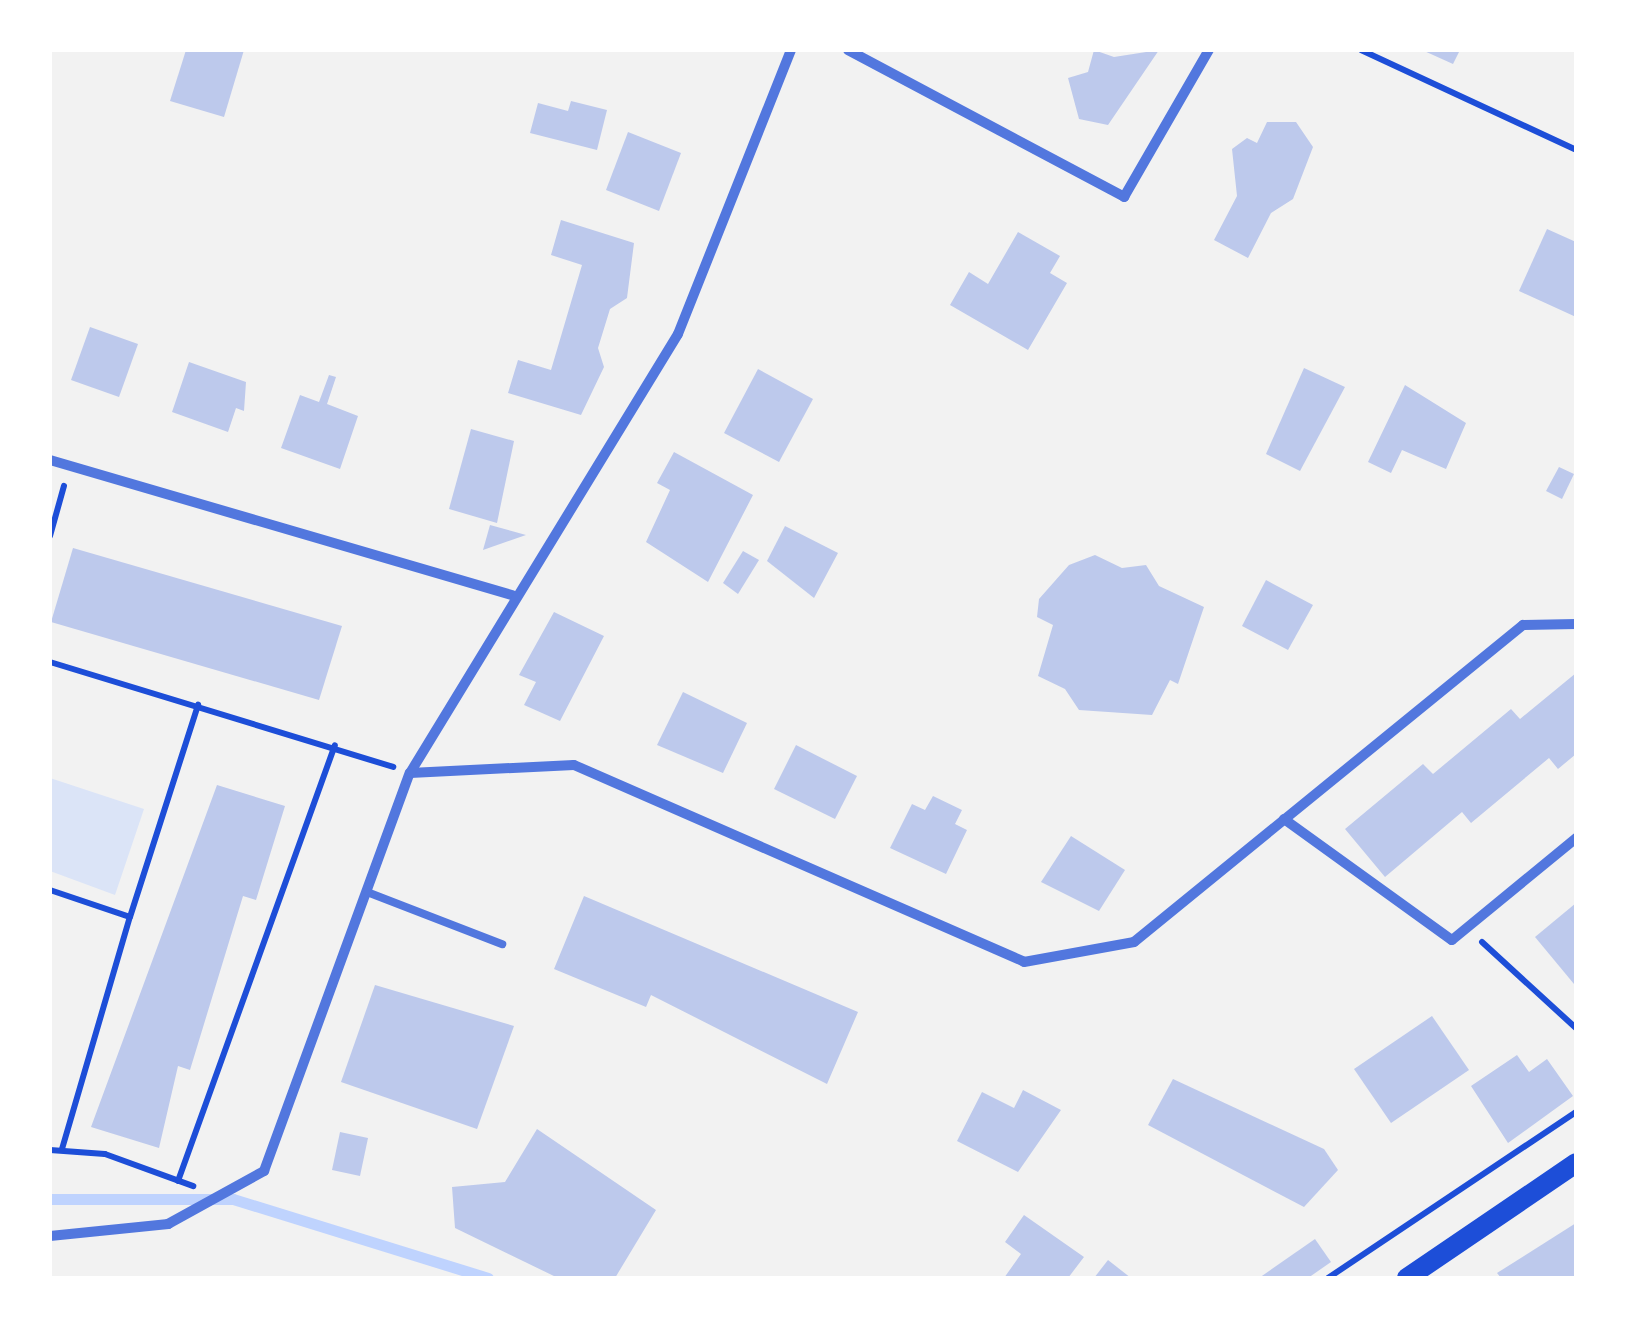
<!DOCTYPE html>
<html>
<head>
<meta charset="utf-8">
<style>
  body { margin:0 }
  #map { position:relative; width:1626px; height:1328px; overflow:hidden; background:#f2f2f2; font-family:Montserrat,sans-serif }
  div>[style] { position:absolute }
  .green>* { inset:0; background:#dbe4f7 }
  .stream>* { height:11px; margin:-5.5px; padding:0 5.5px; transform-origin:5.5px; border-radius:5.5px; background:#bfd3fe }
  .building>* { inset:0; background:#bdc9ec }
  .path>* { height:6px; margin:-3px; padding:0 3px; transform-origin:3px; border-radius:3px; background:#1d4ed8 }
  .service>* { height:8px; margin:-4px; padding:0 4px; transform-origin:4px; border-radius:4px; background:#5277de }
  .minor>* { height:10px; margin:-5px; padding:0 5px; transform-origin:5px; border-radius:5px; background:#5277de }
  .secondary>* { height:20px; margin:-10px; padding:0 10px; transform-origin:10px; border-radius:10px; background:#1d4ed8 }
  span { translate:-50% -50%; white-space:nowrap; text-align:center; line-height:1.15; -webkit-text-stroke:10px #fff; paint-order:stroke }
  .frame { position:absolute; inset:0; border:52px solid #fff; pointer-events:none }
</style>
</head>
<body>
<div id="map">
  <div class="green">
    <i style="clip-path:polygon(50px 778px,144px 809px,115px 895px,50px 871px)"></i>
  </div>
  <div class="stream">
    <i style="left:50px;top:1199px;width:183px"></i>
    <i style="left:233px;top:1199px;width:267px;rotate:17.2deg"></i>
  </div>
  <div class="building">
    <i style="clip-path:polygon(186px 50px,244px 50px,224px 117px,170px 101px)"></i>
    <i style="clip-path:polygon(1094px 50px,1114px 57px,1159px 50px,1108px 125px,1079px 119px,1068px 78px,1088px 72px)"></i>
    <i style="clip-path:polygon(1422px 50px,1460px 50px,1453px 64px)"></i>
    <i style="clip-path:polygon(571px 101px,607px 110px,597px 150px,530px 133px,538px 103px,568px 111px)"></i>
    <i style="clip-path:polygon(1267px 122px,1296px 122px,1313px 147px,1293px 199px,1271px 213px,1248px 258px,1214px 240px,1237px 196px,1232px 149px,1247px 138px,1257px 143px)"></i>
    <i style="clip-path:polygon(628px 132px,681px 153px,659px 211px,606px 190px)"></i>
    <i style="clip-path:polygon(561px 220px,634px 243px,627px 298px,610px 309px,598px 348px,604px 367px,581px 415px,508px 393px,518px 360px,551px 370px,582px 265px,551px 255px)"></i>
    <i style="clip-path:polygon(1547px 229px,1576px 242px,1576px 317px,1519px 291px)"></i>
    <i style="clip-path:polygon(1018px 232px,1060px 256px,1050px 273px,1067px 283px,1028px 350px,950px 305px,969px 272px,988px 284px)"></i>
    <i style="clip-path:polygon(90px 327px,138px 344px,119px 397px,71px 380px)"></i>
    <i style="clip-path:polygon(189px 362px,246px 382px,244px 411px,236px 408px,228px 432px,172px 412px)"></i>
    <i style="clip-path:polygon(1304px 368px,1345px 387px,1300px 471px,1266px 454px)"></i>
    <i style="clip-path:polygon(758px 369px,813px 399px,779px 462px,724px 433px)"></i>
    <i style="clip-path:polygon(329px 375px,336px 377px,327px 404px,358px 416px,340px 469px,281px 448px,300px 395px,319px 402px)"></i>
    <i style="clip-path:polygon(1405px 385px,1466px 423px,1446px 469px,1402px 450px,1391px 473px,1368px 462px)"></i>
    <i style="clip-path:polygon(471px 429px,514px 441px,497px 523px,449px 509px)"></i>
    <i style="clip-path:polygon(674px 452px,753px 495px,708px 582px,646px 542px,670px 490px,657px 483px)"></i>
    <i style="clip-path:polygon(1559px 467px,1574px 474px,1562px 499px,1546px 491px)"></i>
    <i style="clip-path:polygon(490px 525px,526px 535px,483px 550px)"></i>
    <i style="clip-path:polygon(785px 526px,838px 553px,814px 598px,767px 561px)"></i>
    <i style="clip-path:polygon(73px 548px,342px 626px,319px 700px,51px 622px)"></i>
    <i style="clip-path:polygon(743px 551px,759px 560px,738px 594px,723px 583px)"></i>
    <i style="clip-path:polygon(1095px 555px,1122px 568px,1146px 565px,1159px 586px,1204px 607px,1178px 684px,1170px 680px,1152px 715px,1079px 710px,1065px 689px,1038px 676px,1053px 625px,1037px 617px,1039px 599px,1069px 565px)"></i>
    <i style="clip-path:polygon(1266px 580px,1313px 605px,1288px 650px,1242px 626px)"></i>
    <i style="clip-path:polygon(554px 612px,604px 636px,560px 721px,524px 705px,536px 682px,519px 675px)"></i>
    <i style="clip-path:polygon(1576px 673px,1576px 754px,1558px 769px,1549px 758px,1471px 823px,1462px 812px,1385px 877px,1345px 829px,1423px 764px,1433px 774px,1511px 709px,1520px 719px)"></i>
    <i style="clip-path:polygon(683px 692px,747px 723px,723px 773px,657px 745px)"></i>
    <i style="clip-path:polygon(796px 745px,857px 776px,835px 819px,774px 789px)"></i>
    <i style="clip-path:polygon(217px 785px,285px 806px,256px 900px,243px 896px,190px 1070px,178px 1066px,159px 1148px,91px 1127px)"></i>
    <i style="clip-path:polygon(933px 796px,962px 810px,955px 824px,967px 830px,946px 874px,890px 848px,912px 804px,925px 810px)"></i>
    <i style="clip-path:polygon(1071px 836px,1125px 870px,1099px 911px,1041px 882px)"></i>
    <i style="clip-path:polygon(584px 896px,858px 1012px,827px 1084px,651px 995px,646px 1007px,554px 969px)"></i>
    <i style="clip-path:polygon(1576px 903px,1576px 982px,1574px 984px,1535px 937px)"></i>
    <i style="clip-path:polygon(375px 985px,514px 1026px,477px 1129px,341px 1082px)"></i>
    <i style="clip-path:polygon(1432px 1016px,1469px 1070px,1391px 1123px,1354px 1069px)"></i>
    <i style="clip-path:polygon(1517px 1055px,1529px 1072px,1547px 1059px,1573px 1096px,1508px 1143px,1471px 1086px)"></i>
    <i style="clip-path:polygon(1173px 1079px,1324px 1149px,1338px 1170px,1304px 1207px,1148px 1125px)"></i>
    <i style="clip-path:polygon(1023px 1090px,1061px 1110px,1018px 1172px,957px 1141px,982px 1092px,1014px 1108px)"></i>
    <i style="clip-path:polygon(537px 1129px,656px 1210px,615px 1278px,558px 1278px,455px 1228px,452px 1187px,505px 1182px)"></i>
    <i style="clip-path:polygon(340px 1132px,368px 1138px,360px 1176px,332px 1170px)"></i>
    <i style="clip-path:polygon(1024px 1215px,1084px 1257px,1068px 1278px,1004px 1278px,1021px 1254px,1005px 1242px)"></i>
    <i style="clip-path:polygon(1576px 1223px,1576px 1278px,1501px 1278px,1497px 1273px)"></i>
    <i style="clip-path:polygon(1315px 1239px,1331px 1262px,1308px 1278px,1259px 1278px)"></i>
    <i style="clip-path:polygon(1108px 1260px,1131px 1278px,1094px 1278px)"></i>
  </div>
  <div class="path">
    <i style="left:1361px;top:50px;width:237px;rotate:24.9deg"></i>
    <i style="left:50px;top:536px;width:52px;rotate:-74.4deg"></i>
    <i style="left:50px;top:662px;width:359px;rotate:17deg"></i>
    <i style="left:50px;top:890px;width:84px;rotate:18.6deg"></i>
    <i style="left:130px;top:917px;width:223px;rotate:-72.2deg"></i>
    <i style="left:1482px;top:942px;width:127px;rotate:42.5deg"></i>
    <i style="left:62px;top:1149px;width:242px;rotate:-73.7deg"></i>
    <i style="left:50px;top:1150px;width:55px;rotate:4.2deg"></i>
    <i style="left:105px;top:1154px;width:94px;rotate:20deg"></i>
    <i style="left:178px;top:1181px;width:463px;rotate:-70.2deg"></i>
    <i style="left:1328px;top:1278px;width:298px;rotate:-33.8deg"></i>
  </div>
  <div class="service">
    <i style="left:367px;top:892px;width:145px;rotate:21.1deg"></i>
  </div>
  <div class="minor">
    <i style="left:848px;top:50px;width:313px;rotate:28deg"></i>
    <i style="left:1124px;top:197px;width:170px;rotate:-60deg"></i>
    <i style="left:50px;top:460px;width:482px;rotate:16.3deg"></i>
    <i style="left:410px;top:773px;width:164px;rotate:-2.8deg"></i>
    <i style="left:574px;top:765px;width:491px;rotate:23.6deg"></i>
    <i style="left:1024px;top:962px;width:112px;rotate:-10.3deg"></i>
    <i style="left:1134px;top:942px;width:502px;rotate:-39.18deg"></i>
    <i style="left:1523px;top:625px;width:53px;rotate:-1.1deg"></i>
    <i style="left:1284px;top:819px;width:207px;rotate:35.8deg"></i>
    <i style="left:1452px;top:940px;width:161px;rotate:-39.4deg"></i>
    <i style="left:50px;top:1236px;width:119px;rotate:-5.8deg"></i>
    <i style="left:168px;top:1224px;width:110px;rotate:-28.9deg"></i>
    <i style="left:264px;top:1171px;width:424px;rotate:-69.9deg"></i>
    <i style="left:410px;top:773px;width:514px;rotate:-58.6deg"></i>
    <i style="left:678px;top:334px;width:306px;rotate:-68.3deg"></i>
  </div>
  <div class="secondary">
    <i style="left:1407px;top:1278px;width:204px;rotate:-34.2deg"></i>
  </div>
  <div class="frame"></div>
</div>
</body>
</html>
